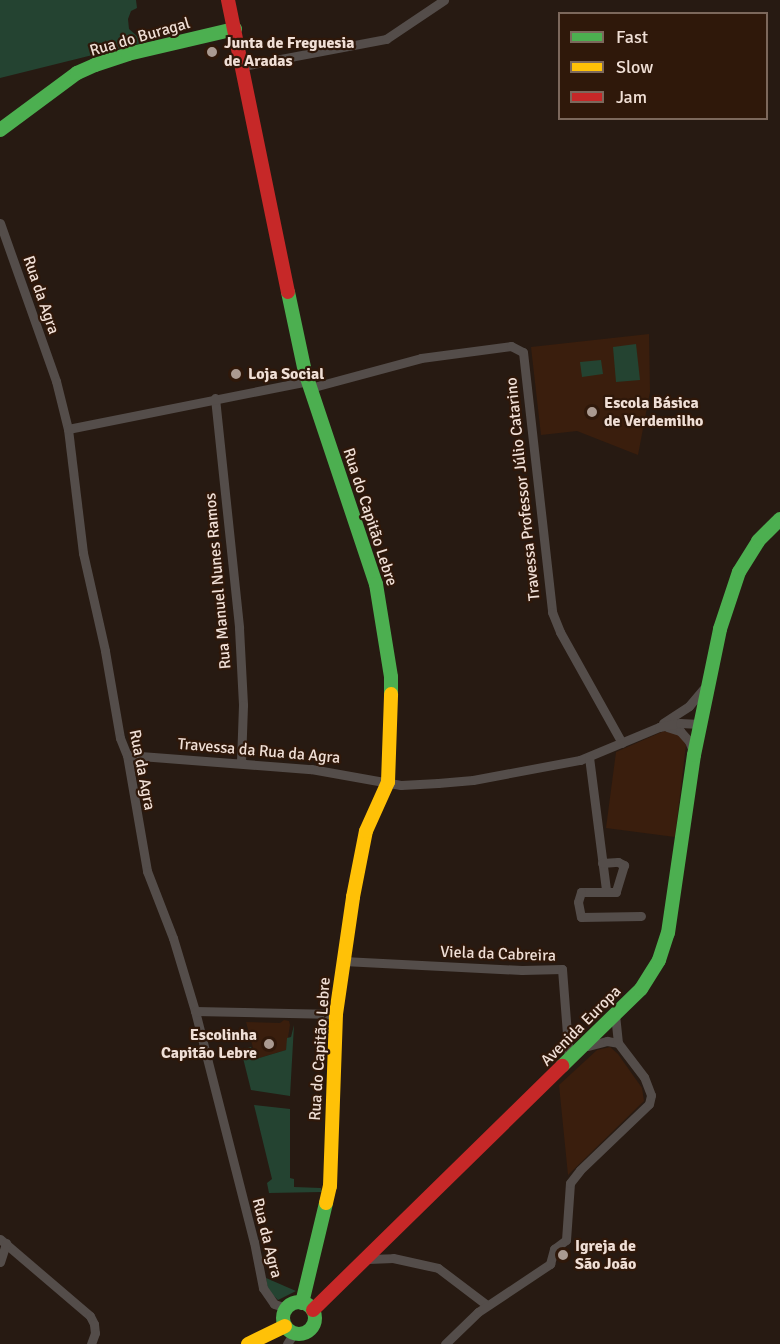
<!DOCTYPE html>
<html>
<head>
<meta charset="utf-8">
<style>
  body { margin:0 }
  #map { position:relative; width:780px; height:1344px; overflow:hidden; background:#271a12; font-family:Signika,sans-serif }
  div>[style] { position:absolute }
  .built>* { inset:0; background:#3a1e0d }
  .green>* { inset:0; background:#244331 }
  .street>* { height:9px; margin:-4.5px; padding:0 4.5px; transform-origin:4.5px; border-radius:4.5px; background:#544d4a }
  .fast>* { height:14px; margin:-7px; padding:0 7px; transform-origin:7px; border-radius:7px; background:#4caf50 }
  .fast>.ring { margin:-7px; padding:0; box-sizing:content-box; background:none; border:14px solid #4caf50; border-radius:50% }
  .slow>* { height:14px; margin:-7px; padding:0 7px; transform-origin:7px; border-radius:7px; background:#ffc107 }
  .jam>* { height:14px; margin:-7px; padding:0 7px; transform-origin:7px; border-radius:7px; background:#c62828 }
  .dots>* { width:16px; height:16px; translate:-50% -50%; box-sizing:border-box; border:3px solid #2f180a; border-radius:50% }
  span { translate:-50% -50%; white-space:nowrap; text-align:center; line-height:1.15; -webkit-text-stroke:4.5px #2f180a; paint-order:stroke }
  .street-label { font-size:16px; color:#f0dfd6 }
  .poi-label { font-size:16px; color:#f0dfd6; font-weight:700 }
  .left { translate:0 -50%; text-align:left }
  .right { translate:-100% -50%; text-align:right }
  .legend { position:absolute; left:558px; top:12px; width:210px; height:108px; box-sizing:border-box; background:#2f180a; border:2px solid #7c685c; margin:0; padding:8px 10px; list-style:none; font-size:18px; color:#f0dfd6 }
  .legend li { display:flex; align-items:center; gap:12px; height:30px }
  .legend b { width:30px; border:2px solid #7c685c }
</style>
</head>
<body>
<div id="map">
  <div class="built">
    <i style="clip-path:polygon(649px 334px,650px 392px,638px 455px,577px 431px,541px 435px,531px 347px)"></i>
    <i style="clip-path:polygon(664px 731px,680px 735px,686px 745px,675px 837px,606px 828px,616px 752px)"></i>
    <i style="clip-path:polygon(284px 1020px,289px 1021px,290px 1025px,286px 1050px,256px 1059px,246px 1022px,280px 1023px)"></i>
    <i style="clip-path:polygon(610px 1047px,618px 1054px,642px 1088px,644px 1101px,568px 1175px,559px 1085px,597px 1050px)"></i>
  </div>
  <div class="green">
    <i style="clip-path:polygon(0 0,136px 0,137px 8px,131px 11px,128px 19px,129px 29px,137px 36px,143px 36px,145px 42px,0 78px)"></i>
    <i style="clip-path:polygon(636px 344px,640px 380px,616px 382px,613px 347px)"></i>
    <i style="clip-path:polygon(601px 360px,603px 374px,582px 377px,580px 362px)"></i>
    <i style="clip-path:polygon(294px 1025px,290px 1096px,251px 1090px,241px 1050px,251px 1047px,256px 1059px,286px 1050px,287px 1038px,291px 1037px)"></i>
    <i style="clip-path:polygon(254px 1105px,290px 1109px,290px 1178px,294px 1179px,294px 1187px,321px 1188px,322px 1192px,269px 1193px,267px 1183px,272px 1179px)"></i>
    <i style="clip-path:polygon(266px 1278px,296px 1291px,278px 1300px,268px 1290px)"></i>
  </div>
  <div class="street">
    <i style="left:243px;top:66px;width:146px;rotate:-10.7deg"></i>
    <i style="left:386px;top:39px;width:70px;rotate:-33.9deg"></i>
    <i style="left:0;top:223px;width:168px;rotate:70.5deg"></i>
    <i style="left:56px;top:381px;width:49px;rotate:76deg"></i>
    <i style="left:68px;top:429px;width:125px;rotate:83.1deg"></i>
    <i style="left:83px;top:553px;width:100px;rotate:77.3deg"></i>
    <i style="left:105px;top:651px;width:88px;rotate:80.2deg"></i>
    <i style="left:120px;top:738px;width:18px;rotate:68deg"></i>
    <i style="left:127px;top:755px;width:118px;rotate:80.2deg"></i>
    <i style="left:147px;top:871px;width:72px;rotate:68.8deg"></i>
    <i style="left:173px;top:938px;width:76px;rotate:73.2deg"></i>
    <i style="left:195px;top:1011px;width:238px;rotate:75.7deg"></i>
    <i style="left:254px;top:1242px;width:47px;rotate:78.9deg"></i>
    <i style="left:263px;top:1288px;width:19px;rotate:55deg"></i>
    <i style="left:274px;top:1304px;width:14px;rotate:17deg"></i>
    <i style="left:310px;top:388px;width:115px;rotate:-15.1deg"></i>
    <i style="left:421px;top:358px;width:91px;rotate:-7.6deg"></i>
    <i style="left:511px;top:346px;width:13px;rotate:27deg"></i>
    <i style="left:523px;top:352px;width:262px;rotate:83.6deg"></i>
    <i style="left:552px;top:612px;width:22px;rotate:68deg"></i>
    <i style="left:560px;top:632px;width:127px;rotate:60.8deg"></i>
    <i style="left:215px;top:398px;width:231px;rotate:84deg"></i>
    <i style="left:239px;top:628px;width:77px;rotate:87deg"></i>
    <i style="left:243px;top:705px;width:57px;rotate:92deg"></i>
    <i style="left:68px;top:429px;width:245px;rotate:-11.3deg"></i>
    <i style="left:663px;top:723px;width:31px;rotate:-33deg"></i>
    <i style="left:689px;top:706px;width:23px;rotate:-50deg"></i>
    <i style="left:667px;top:727px;width:14px;rotate:17deg"></i>
    <i style="left:680px;top:731px;width:13px;rotate:48deg"></i>
    <i style="left:689px;top:741px;width:11px;rotate:68deg"></i>
    <i style="left:127px;top:755px;width:185px;rotate:4.4deg"></i>
    <i style="left:311px;top:769px;width:91px;rotate:10.1deg"></i>
    <i style="left:401px;top:785px;width:37px;rotate:-3deg"></i>
    <i style="left:438px;top:783px;width:35px;rotate:-5deg"></i>
    <i style="left:473px;top:780px;width:109px;rotate:-10.6deg"></i>
    <i style="left:580px;top:760px;width:86px;rotate:-22.7deg"></i>
    <i style="left:659px;top:727px;width:21px;rotate:-11deg"></i>
    <i style="left:680px;top:723px;width:20px;rotate:3deg"></i>
    <i style="left:589px;top:757px;width:134px;rotate:82.7deg"></i>
    <i style="left:602px;top:863px;width:16px;rotate:-4deg"></i>
    <i style="left:618px;top:862px;width:7px;rotate:27deg"></i>
    <i style="left:624px;top:865px;width:28px;rotate:107deg"></i>
    <i style="left:616px;top:892px;width:35px;rotate:180deg"></i>
    <i style="left:581px;top:892px;width:10px;rotate:107deg"></i>
    <i style="left:578px;top:902px;width:15px;rotate:79deg"></i>
    <i style="left:581px;top:917px;width:60px;rotate:-1deg"></i>
    <i style="left:343px;top:961px;width:179px;rotate:2.9deg"></i>
    <i style="left:522px;top:970px;width:40px;rotate:-1.4deg"></i>
    <i style="left:562px;top:969px;width:92px;rotate:85.6deg"></i>
    <i style="left:195px;top:1011px;width:141px;rotate:1.2deg"></i>
    <i style="left:588px;top:1046px;width:20px;rotate:-15deg"></i>
    <i style="left:607px;top:1041px;width:11px;rotate:10deg"></i>
    <i style="left:0;top:1239px;width:118px;rotate:40.5deg"></i>
    <i style="left:90px;top:1316px;width:9px;rotate:63deg"></i>
    <i style="left:94px;top:1324px;width:9px;rotate:84deg"></i>
    <i style="left:95px;top:1333px;width:12px;rotate:110deg"></i>
    <i style="left:368px;top:1259px;width:25px;rotate:-2deg"></i>
    <i style="left:393px;top:1258px;width:46px;rotate:12.5deg"></i>
    <i style="left:438px;top:1268px;width:61px;rotate:37.1deg"></i>
    <i style="left:0;top:1262px;width:20px;rotate:-72deg"></i>
    <i style="left:287px;top:1344px;width:13px;rotate:-58deg"></i>
    <i style="left:445px;top:1344px;width:46px;rotate:-44.1deg"></i>
    <i style="left:478px;top:1312px;width:87px;rotate:-33.7deg"></i>
    <i style="left:550px;top:1264px;width:16px;rotate:-75deg"></i>
    <i style="left:554px;top:1249px;width:15px;rotate:-37deg"></i>
    <i style="left:566px;top:1240px;width:57px;rotate:-86deg"></i>
    <i style="left:570px;top:1183px;width:16px;rotate:-52deg"></i>
    <i style="left:580px;top:1170px;width:95px;rotate:-43.7deg"></i>
    <i style="left:649px;top:1104px;width:9px;rotate:-77deg"></i>
    <i style="left:651px;top:1095px;width:19px;rotate:-111deg"></i>
    <i style="left:644px;top:1077px;width:43px;rotate:-127.4deg"></i>
    <i style="left:618px;top:1043px;width:28px;rotate:-96deg"></i>
  </div>
  <div class="fast">
    <i style="left:0;top:130px;width:96px;rotate:-36.5deg"></i>
    <i style="left:77px;top:73px;width:20px;rotate:-24deg"></i>
    <i style="left:95px;top:65px;width:35px;rotate:-18deg"></i>
    <i style="left:128px;top:54px;width:110px;rotate:-13.2deg"></i>
    <i style="left:288px;top:292px;width:82px;rotate:78deg"></i>
    <i style="left:305px;top:372px;width:224px;rotate:71.5deg"></i>
    <i style="left:376px;top:584px;width:94px;rotate:80.8deg"></i>
    <i style="left:391px;top:677px;width:17px;rotate:90deg"></i>
    <i style="left:562px;top:1066px;width:110px;rotate:-44.3deg"></i>
    <i style="left:641px;top:989px;width:34px;rotate:-58deg"></i>
    <i style="left:659px;top:960px;width:28px;rotate:-72deg"></i>
    <i style="left:668px;top:933px;width:180px;rotate:-81.7deg"></i>
    <i style="left:694px;top:755px;width:129px;rotate:-78.3deg"></i>
    <i style="left:720px;top:629px;width:60px;rotate:-71.6deg"></i>
    <i style="left:739px;top:572px;width:36px;rotate:-58deg"></i>
    <i style="left:758px;top:541px;width:31px;rotate:-45deg"></i>
    <i class="ring" style="left:283px;top:1302px;width:18px;height:18px"></i>
    <i style="left:302px;top:1303px;width:103px;rotate:-76.5deg"></i>
  </div>
  <div class="slow">
    <i style="left:326px;top:1203px;width:17px;rotate:-77deg"></i>
    <i style="left:330px;top:1186px;width:172px;rotate:-88deg"></i>
    <i style="left:336px;top:1014px;width:118px;rotate:-81.7deg"></i>
    <i style="left:353px;top:897px;width:67px;rotate:-78.9deg"></i>
    <i style="left:366px;top:831px;width:54px;rotate:-65.8deg"></i>
    <i style="left:388px;top:782px;width:88px;rotate:-88deg"></i>
    <i style="left:248px;top:1344px;width:41px;rotate:-25.9deg"></i>
  </div>
  <div class="jam">
    <i style="left:228px;top:0;width:298px;rotate:78.4deg"></i>
    <i style="left:313px;top:1310px;width:349px;rotate:-44.4deg"></i>
  </div>
  <div class="dots">
    <i style="left:212px;top:52px;background:#aa9a91"></i>
    <i style="left:236px;top:374px;background:#aa9a91"></i>
    <i style="left:592px;top:412px;background:#aa9a91"></i>
    <i style="left:269px;top:1044px;background:#aa9a91"></i>
    <i style="left:563px;top:1255px;background:#aa9a91"></i>
  </div>
  <div class="street-label">
    <span style="left:140px;top:37px;rotate:-16deg">Rua do Buragal</span>
    <span style="left:41px;top:295px;rotate:71deg">Rua da Agra</span>
    <span style="left:523px;top:489px;rotate:-96deg">Travessa Professor Júlio Catarino</span>
    <span style="left:370px;top:517px;rotate:72deg">Rua do Capitão Lebre</span>
    <span style="left:218px;top:581px;rotate:-95deg">Rua Manuel Nunes Ramos</span>
    <span style="left:259px;top:751px;rotate:5deg">Travessa da Rua da Agra</span>
    <span style="left:142px;top:770px;rotate:79deg">Rua da Agra</span>
    <span style="left:498px;top:954px;rotate:2deg">Viela da Cabreira</span>
    <span style="left:581px;top:1026px;rotate:-45deg">Avenida Europa</span>
    <span style="left:320px;top:1049px;rotate:-86deg">Rua do Capitão Lebre</span>
    <span style="left:267px;top:1238px;rotate:76deg">Rua da Agra</span>
  </div>
  <div class="poi-label">
    <span class="left" style="left:224px;top:52px">Junta de Freguesia<br>de Aradas</span>
    <span class="left" style="left:248px;top:374px">Loja Social</span>
    <span class="left" style="left:604px;top:412px">Escola Básica<br>de Verdemilho</span>
    <span class="right" style="left:257px;top:1044px">Escolinha<br>Capitão Lebre</span>
    <span class="left" style="left:575px;top:1255px">Igreja de<br>São João</span>
  </div>
  <ul class="legend">
  <li><b style="height:8px;background:#4caf50"></b>Fast</li>
  <li><b style="height:8px;background:#ffc107"></b>Slow</li>
  <li><b style="height:8px;background:#c62828"></b>Jam</li>
  </ul>
</div>
</body>
</html>
